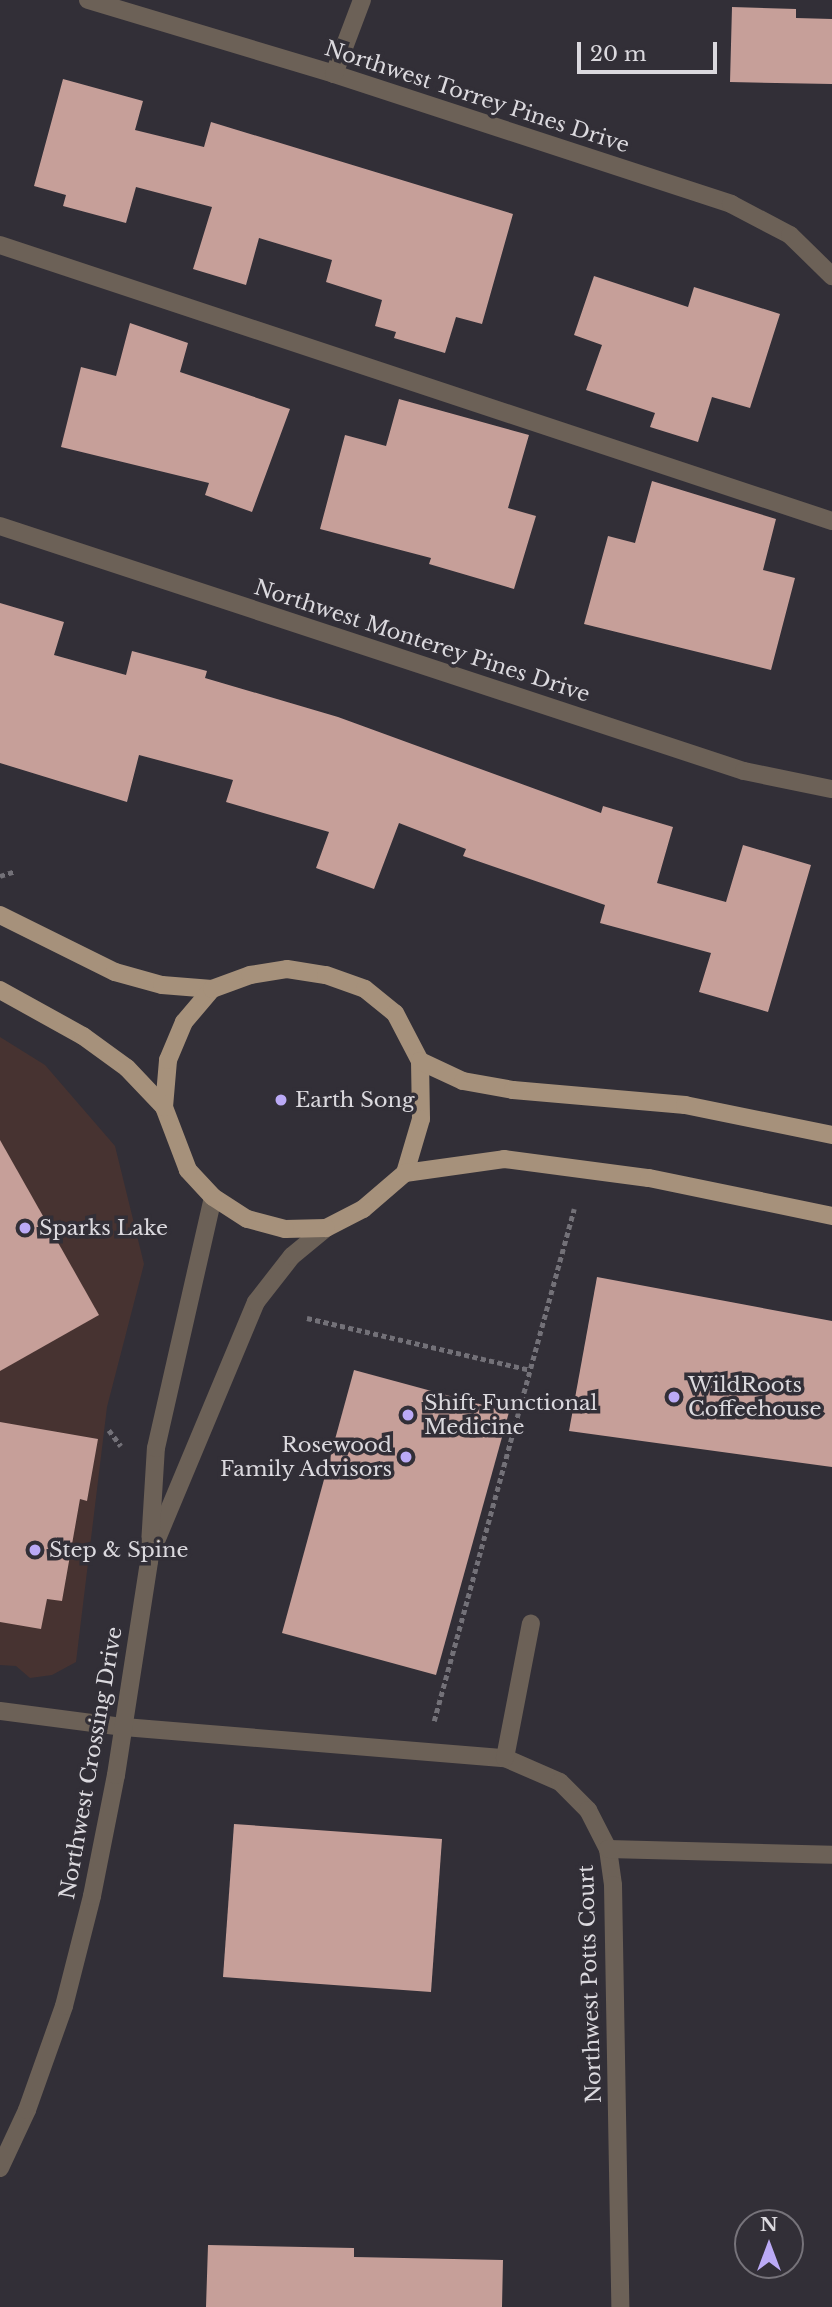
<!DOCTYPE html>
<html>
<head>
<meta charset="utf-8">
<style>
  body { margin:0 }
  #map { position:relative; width:832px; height:2307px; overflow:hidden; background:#322f37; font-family:"Libre Baskerville",serif }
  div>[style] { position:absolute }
  .commercial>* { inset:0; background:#473331 }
  .building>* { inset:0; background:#c69f99 }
  .path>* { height:4.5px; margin-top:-2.25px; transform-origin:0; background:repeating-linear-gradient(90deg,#737178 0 5px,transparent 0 8.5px) }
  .minor>* { height:18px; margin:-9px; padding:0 9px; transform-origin:9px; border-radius:9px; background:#6c6157 }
  .major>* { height:18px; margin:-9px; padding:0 9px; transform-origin:9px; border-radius:9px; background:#a6917b }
  .dots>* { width:19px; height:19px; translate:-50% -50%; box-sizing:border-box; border:4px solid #322f37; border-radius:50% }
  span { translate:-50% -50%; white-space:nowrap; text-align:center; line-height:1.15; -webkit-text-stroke:7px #322f37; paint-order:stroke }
  .street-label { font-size:21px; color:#dbd9de }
  .poi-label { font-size:21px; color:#dbd9de }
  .left { translate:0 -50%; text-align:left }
  .right { translate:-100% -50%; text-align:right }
  .north { position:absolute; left:734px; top:2209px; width:70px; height:70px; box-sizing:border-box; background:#322f37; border:2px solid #76737a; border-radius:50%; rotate:0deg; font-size:19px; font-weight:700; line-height:28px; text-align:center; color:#dbd9de }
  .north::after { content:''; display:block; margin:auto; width:24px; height:32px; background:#bbaaf6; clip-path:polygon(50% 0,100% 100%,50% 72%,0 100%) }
  .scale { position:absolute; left:577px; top:42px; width:140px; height:32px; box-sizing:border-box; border:4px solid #dbd9de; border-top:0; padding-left:9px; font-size:21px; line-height:24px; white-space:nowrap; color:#dbd9de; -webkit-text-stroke:5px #322f37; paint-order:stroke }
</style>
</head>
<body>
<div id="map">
  <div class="commercial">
    <i style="clip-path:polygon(0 1037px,45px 1065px,115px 1146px,144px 1264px,107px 1407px,76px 1662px,52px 1675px,30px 1678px,16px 1666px,0 1665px)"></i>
  </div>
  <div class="building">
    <i style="clip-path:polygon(732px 7px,796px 9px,796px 18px,832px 19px,832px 84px,730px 82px)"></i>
    <i style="clip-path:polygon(63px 79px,143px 101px,135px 130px,204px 147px,211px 122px,513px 214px,482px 324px,456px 317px,445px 353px,394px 338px,396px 332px,375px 326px,382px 300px,326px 282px,332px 260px,259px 238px,246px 285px,193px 269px,212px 207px,136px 187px,126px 223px,63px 206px,66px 195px,34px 186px)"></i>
    <i style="clip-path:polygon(594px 276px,688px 307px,694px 287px,780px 314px,750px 408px,712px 397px,698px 442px,650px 427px,655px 413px,586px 390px,602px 345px,574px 335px)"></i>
    <i style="clip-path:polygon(130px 323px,188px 343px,180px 372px,290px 409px,252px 512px,205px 495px,209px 483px,61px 447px,81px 367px,116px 376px)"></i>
    <i style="clip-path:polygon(399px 399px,529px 435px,508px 508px,536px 516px,514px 589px,429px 564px,431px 558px,320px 529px,345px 435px,386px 446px)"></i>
    <i style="clip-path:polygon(652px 481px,776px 519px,763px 570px,795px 578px,771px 670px,584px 624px,608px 536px,635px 543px)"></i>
    <i style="clip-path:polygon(0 603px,64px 622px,54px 655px,126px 675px,132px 651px,207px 671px,205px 678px,338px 717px,601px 813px,603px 806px,673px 827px,657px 883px,726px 902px,743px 845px,811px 865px,768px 1012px,699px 992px,711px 953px,600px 923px,605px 905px,463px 856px,466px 849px,399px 823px,374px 889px,316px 868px,329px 832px,226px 802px,233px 780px,139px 755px,127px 802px,0 763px)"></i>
    <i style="clip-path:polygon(0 1140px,99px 1315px,0 1371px)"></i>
    <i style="clip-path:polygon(597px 1277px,832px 1321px,832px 1467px,569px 1431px)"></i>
    <i style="clip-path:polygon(354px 1370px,509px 1412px,436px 1675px,282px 1633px)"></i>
    <i style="clip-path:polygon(0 1422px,98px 1439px,87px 1501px,80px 1499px,62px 1601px,47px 1599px,41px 1629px,0 1622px)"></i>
    <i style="clip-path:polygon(234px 1824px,442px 1839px,431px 1992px,223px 1977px)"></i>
    <i style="clip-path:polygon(208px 2245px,354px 2248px,354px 2257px,503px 2260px,502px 2307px,206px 2307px)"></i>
  </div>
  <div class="path">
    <i style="left:0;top:876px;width:16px;rotate:-18deg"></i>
    <i style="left:307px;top:1318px;width:229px;rotate:13.1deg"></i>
    <i style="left:109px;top:1430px;width:20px;rotate:53deg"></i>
    <i style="left:222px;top:1472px;width:14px;rotate:-21deg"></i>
    <i style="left:434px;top:1721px;width:531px;rotate:-74.71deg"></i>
  </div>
  <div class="minor">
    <i style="left:88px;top:0;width:257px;rotate:16.7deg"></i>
    <i style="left:334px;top:74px;width:418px;rotate:18.1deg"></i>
    <i style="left:731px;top:204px;width:67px;rotate:27.7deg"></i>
    <i style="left:790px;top:235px;width:59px;rotate:44.3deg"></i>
    <i style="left:334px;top:74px;width:79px;rotate:-69.3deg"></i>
    <i style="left:0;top:245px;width:877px;rotate:18.35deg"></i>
    <i style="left:0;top:526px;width:783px;rotate:18.23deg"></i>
    <i style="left:744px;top:771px;width:90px;rotate:11.6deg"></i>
    <i style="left:156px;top:1541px;width:259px;rotate:-67.3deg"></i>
    <i style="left:256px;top:1302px;width:58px;rotate:-52deg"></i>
    <i style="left:292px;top:1256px;width:44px;rotate:-39.5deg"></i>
    <i style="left:0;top:1711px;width:125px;rotate:7.4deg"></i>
    <i style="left:124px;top:1727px;width:382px;rotate:4.7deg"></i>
    <i style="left:505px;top:1758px;width:60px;rotate:23.6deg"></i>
    <i style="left:560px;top:1782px;width:40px;rotate:45deg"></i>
    <i style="left:588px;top:1810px;width:44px;rotate:62.9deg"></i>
    <i style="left:608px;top:1849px;width:36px;rotate:82deg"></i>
    <i style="left:613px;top:1885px;width:422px;rotate:89deg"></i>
    <i style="left:505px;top:1758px;width:137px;rotate:-79.1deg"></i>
    <i style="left:608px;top:1849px;width:224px;rotate:1.5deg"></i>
    <i style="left:0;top:2168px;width:64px;rotate:-65deg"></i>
    <i style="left:27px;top:2110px;width:110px;rotate:-70.4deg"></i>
    <i style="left:64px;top:2006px;width:114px;rotate:-75.7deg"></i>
    <i style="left:92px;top:1896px;width:123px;rotate:-78.8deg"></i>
    <i style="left:116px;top:1775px;width:217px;rotate:-81.2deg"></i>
    <i style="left:149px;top:1561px;width:113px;rotate:-86.5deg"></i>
    <i style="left:156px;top:1448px;width:257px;rotate:-77.2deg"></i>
  </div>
  <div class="major">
    <i style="left:0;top:915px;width:128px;rotate:26.4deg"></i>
    <i style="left:115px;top:972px;width:49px;rotate:15.5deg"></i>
    <i style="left:162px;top:985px;width:50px;rotate:4.6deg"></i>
    <i style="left:287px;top:969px;width:39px;rotate:9deg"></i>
    <i style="left:326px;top:975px;width:41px;rotate:19.7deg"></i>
    <i style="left:365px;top:989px;width:38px;rotate:39deg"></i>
    <i style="left:395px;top:1013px;width:54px;rotate:62.5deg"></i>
    <i style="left:420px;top:1061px;width:58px;rotate:89deg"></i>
    <i style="left:421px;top:1119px;width:56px;rotate:106.5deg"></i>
    <i style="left:405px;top:1173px;width:55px;rotate:139.4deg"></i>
    <i style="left:363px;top:1209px;width:42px;rotate:152.8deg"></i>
    <i style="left:326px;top:1228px;width:41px;rotate:178.6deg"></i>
    <i style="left:285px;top:1229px;width:39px;rotate:-165deg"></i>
    <i style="left:247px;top:1219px;width:40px;rotate:-147.1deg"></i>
    <i style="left:213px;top:1197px;width:37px;rotate:-133deg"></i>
    <i style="left:188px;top:1170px;width:67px;rotate:-110.9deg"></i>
    <i style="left:164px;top:1107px;width:47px;rotate:-85.1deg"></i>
    <i style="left:168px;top:1060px;width:41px;rotate:-67.2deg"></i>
    <i style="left:184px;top:1022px;width:43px;rotate:-49.7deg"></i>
    <i style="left:212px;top:989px;width:40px;rotate:-20.2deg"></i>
    <i style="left:250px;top:975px;width:37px;rotate:-9deg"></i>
    <i style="left:0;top:990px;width:95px;rotate:29deg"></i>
    <i style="left:83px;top:1036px;width:54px;rotate:36deg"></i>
    <i style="left:127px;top:1068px;width:54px;rotate:46.5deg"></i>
    <i style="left:420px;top:1061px;width:47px;rotate:24.9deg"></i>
    <i style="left:463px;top:1081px;width:51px;rotate:10.2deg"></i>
    <i style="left:513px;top:1090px;width:173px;rotate:5deg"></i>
    <i style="left:685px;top:1105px;width:150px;rotate:11.5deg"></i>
    <i style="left:405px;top:1173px;width:100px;rotate:-8deg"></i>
    <i style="left:504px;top:1159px;width:146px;rotate:7.5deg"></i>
    <i style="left:649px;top:1178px;width:187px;rotate:11.7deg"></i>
  </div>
  <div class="dots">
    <i style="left:281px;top:1100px;background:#bbaaf6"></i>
    <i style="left:25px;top:1228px;background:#bbaaf6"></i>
    <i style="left:674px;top:1397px;background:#bbaaf6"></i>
    <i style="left:408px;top:1415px;background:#bbaaf6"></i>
    <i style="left:406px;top:1457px;background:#bbaaf6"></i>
    <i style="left:35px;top:1550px;background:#bbaaf6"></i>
  </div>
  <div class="street-label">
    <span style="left:477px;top:97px;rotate:18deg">Northwest Torrey Pines Drive</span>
    <span style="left:422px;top:641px;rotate:18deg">Northwest Monterey Pines Drive</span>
    <span style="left:91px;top:1763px;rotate:-80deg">Northwest Crossing Drive</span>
    <span style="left:590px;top:1984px;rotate:-92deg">Northwest Potts Court</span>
  </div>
  <div class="poi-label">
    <span class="left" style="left:295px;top:1100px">Earth Song</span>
    <span class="left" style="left:39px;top:1228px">Sparks Lake</span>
    <span class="left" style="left:688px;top:1397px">WildRoots<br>Coffeehouse</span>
    <span class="left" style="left:424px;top:1415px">Shift Functional<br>Medicine</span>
    <span class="right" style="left:392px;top:1457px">Rosewood<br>Family Advisors</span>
    <span class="left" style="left:49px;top:1550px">Step &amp; Spine</span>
  </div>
  <div class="north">N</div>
  <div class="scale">20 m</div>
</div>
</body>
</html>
